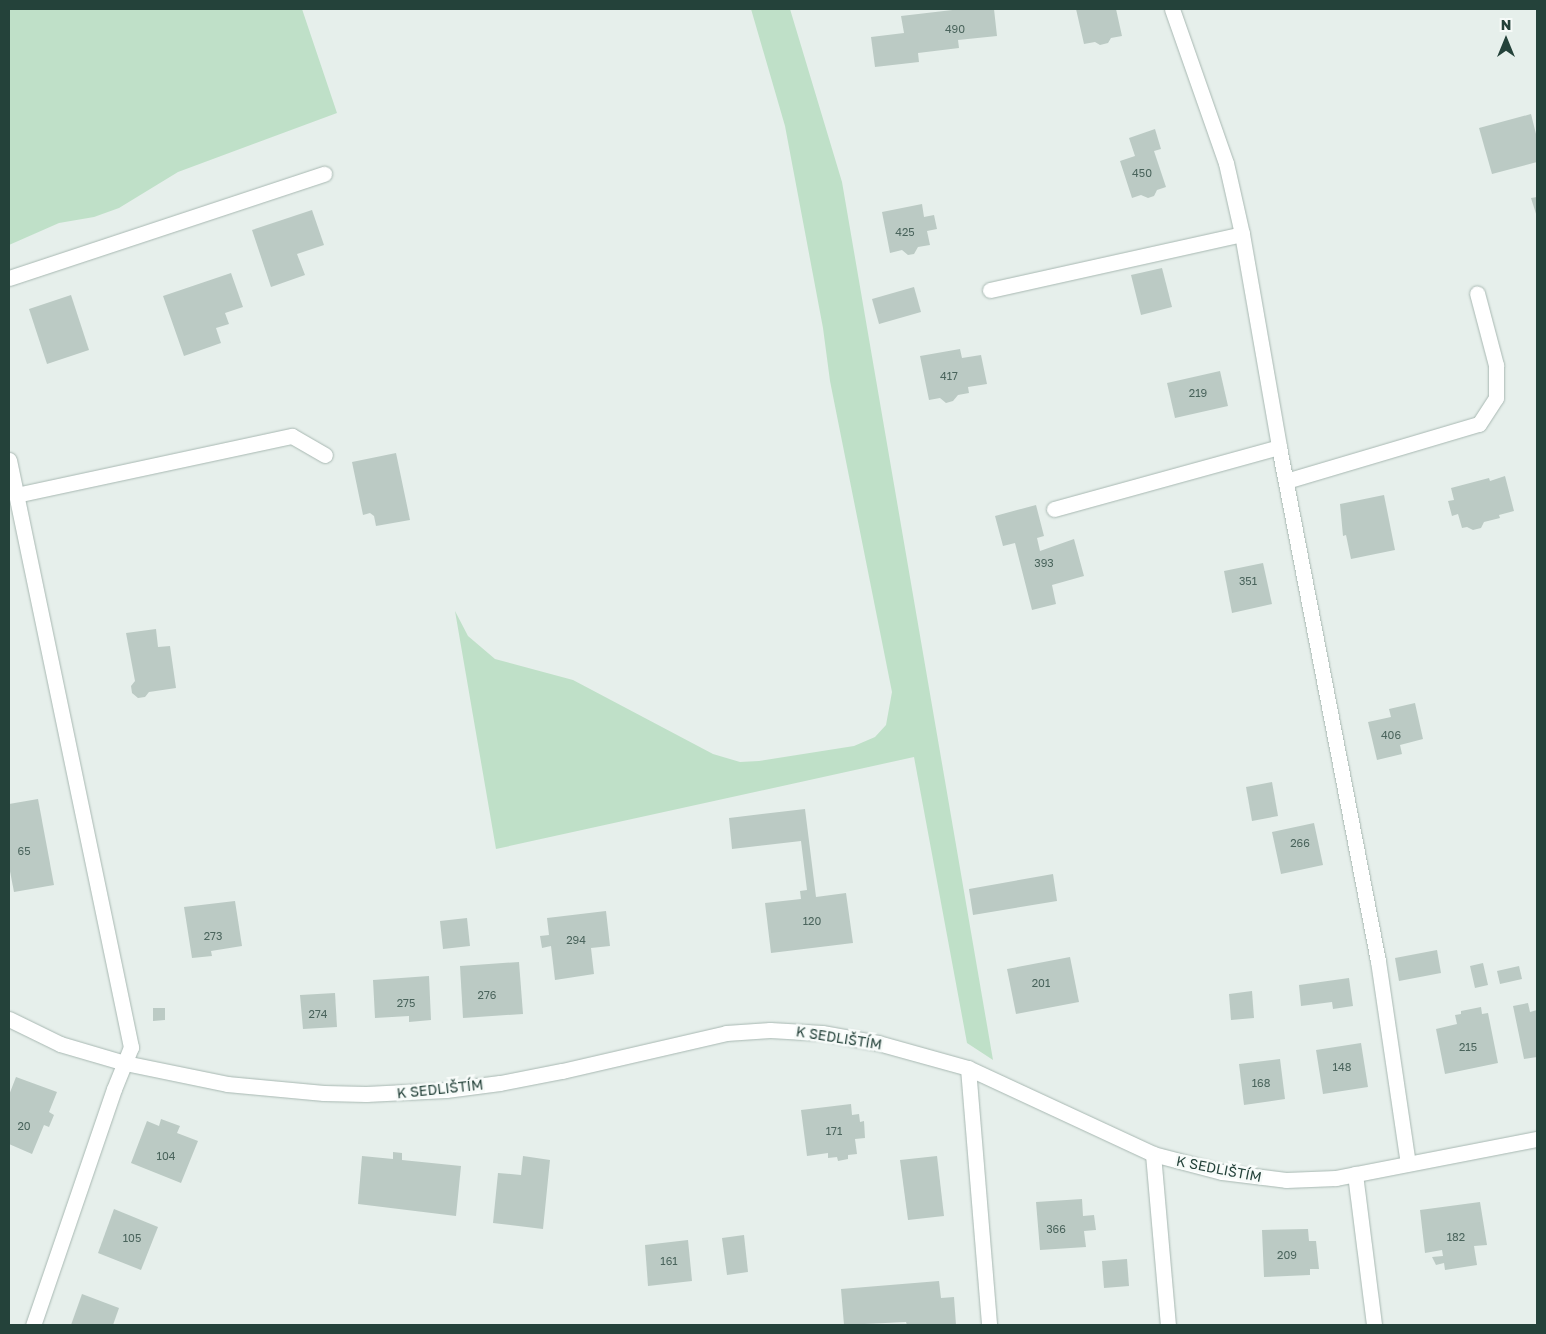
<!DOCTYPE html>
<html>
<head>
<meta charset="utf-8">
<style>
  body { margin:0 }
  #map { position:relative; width:1546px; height:1334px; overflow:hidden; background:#e6efeb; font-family:"Golos Text",sans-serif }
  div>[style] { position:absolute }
  .green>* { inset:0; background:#bfe0c8 }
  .building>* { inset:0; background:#bbcac4 }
  .roads { filter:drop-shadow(0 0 1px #a8b8b2) drop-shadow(0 0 1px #a8b8b2) }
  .service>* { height:15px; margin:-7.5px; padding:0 7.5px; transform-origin:7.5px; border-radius:7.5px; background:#fff }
  .minor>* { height:15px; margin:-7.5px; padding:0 7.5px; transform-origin:7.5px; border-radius:7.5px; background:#fff }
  span { translate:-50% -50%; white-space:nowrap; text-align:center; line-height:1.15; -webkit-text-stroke:5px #f7fbf9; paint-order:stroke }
  .number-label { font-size:11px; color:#4a645c }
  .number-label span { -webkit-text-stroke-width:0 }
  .street-label { font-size:14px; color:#24423a }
  .frame { position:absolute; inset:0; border:10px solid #24423a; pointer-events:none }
  .north { position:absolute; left:1481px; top:15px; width:50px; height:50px; -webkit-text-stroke:4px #f7fbf9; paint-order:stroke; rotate:0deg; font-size:14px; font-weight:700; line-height:20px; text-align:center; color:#24423a }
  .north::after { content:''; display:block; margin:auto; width:18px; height:22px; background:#24423a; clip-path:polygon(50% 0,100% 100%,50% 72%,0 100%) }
</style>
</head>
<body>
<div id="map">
  <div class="green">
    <i style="clip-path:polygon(9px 9px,302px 9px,337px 113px,178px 172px,119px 208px,94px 217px,59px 223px,9px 245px)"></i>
    <i style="clip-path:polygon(751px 9px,790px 9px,842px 182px,993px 1060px,967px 1043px,914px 757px,496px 849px,455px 611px,468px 636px,495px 659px,573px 680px,713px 754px,740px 762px,759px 761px,854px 746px,875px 737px,886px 725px,892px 692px,830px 381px,823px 328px,785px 126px)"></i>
  </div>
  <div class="building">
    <i style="clip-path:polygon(961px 9px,994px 9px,997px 36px,958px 40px,959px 48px,918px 53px,919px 62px,875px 67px,871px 37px,904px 33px,901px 16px)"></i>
    <i style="clip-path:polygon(1076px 9px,1116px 9px,1122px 36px,1111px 38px,1108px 43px,1100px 45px,1095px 42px,1084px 44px)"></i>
    <i style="clip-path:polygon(1531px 114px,1537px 138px,1537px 162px,1492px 174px,1479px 128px)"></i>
    <i style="clip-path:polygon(1155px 129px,1161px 149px,1154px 151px,1166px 187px,1157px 190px,1154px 196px,1148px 198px,1141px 195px,1132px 198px,1120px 161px,1135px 156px,1129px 138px)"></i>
    <i style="clip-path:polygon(1537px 197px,1537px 217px,1531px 198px)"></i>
    <i style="clip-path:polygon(922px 204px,924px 217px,934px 215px,937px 229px,927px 231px,930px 245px,918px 247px,914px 254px,908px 255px,902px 250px,890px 253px,882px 212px)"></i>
    <i style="clip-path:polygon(312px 210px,324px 245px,297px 254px,305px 275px,271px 287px,252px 230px)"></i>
    <i style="clip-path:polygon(1162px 268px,1172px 307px,1141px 315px,1131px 275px)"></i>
    <i style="clip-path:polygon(231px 273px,243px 307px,225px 313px,229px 324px,216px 328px,221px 343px,184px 356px,163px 296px)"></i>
    <i style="clip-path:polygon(914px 287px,921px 312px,879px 324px,872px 299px)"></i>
    <i style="clip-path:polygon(71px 295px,89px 350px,47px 364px,29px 309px)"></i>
    <i style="clip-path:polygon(960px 349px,962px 358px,981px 355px,987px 384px,968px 387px,969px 393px,958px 395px,953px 401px,946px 403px,940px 398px,929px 400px,920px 356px)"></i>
    <i style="clip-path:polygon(1220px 371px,1228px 406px,1175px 418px,1167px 383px)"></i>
    <i style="clip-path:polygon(396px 453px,410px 520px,376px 526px,374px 516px,370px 513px,363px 515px,352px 462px)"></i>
    <i style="clip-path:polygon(1505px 476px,1514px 511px,1499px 515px,1500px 518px,1484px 522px,1481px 528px,1473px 530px,1467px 527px,1462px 528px,1458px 514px,1452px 516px,1448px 501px,1454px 500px,1451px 488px,1489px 478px,1490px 481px)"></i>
    <i style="clip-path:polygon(1384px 495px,1395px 550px,1351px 559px,1346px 535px,1343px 536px,1340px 504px)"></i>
    <i style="clip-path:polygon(1036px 505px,1044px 536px,1037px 538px,1040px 551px,1074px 539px,1084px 576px,1052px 585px,1056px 604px,1032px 610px,1015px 543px,1003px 546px,995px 516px)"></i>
    <i style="clip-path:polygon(1263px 563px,1272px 604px,1232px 613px,1224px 571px)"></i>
    <i style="clip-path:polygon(156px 629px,158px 647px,170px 646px,176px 688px,149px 692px,145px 697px,138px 698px,132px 693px,131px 686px,135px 681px,126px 633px)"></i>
    <i style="clip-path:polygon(1415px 703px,1423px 739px,1400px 745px,1402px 754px,1377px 760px,1368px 722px,1391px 717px,1389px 709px)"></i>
    <i style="clip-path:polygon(1272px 782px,1278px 816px,1252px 821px,1246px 787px)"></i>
    <i style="clip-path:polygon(38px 799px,54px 885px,14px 892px,9px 866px,9px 804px)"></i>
    <i style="clip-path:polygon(805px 809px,816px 897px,846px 893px,853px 943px,771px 953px,765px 903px,801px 899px,800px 891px,807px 890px,801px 841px,732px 849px,729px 818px)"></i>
    <i style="clip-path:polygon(1314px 823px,1323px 865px,1281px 874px,1272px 832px)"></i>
    <i style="clip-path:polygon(1053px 874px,1057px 901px,973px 915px,969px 889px)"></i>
    <i style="clip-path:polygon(235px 901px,242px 946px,211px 951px,212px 956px,192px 958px,184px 907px)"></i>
    <i style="clip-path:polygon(606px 911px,610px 946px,591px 948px,594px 974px,555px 980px,551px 946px,542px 948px,540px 936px,549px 935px,547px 918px)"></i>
    <i style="clip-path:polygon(467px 918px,470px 946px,443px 949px,440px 921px)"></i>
    <i style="clip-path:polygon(1437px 950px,1441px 973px,1399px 981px,1395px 958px)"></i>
    <i style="clip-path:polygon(1070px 957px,1079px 1002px,1016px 1014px,1007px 969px)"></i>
    <i style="clip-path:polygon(519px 962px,523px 1014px,463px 1018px,460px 966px)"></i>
    <i style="clip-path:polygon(1483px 963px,1488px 985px,1475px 988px,1470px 966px)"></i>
    <i style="clip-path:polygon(1519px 966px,1522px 979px,1500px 984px,1497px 971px)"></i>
    <i style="clip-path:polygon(429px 976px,431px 1020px,409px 1022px,409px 1016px,375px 1018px,373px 980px)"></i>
    <i style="clip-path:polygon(1349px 978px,1353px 1006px,1333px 1009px,1332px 1002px,1301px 1006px,1299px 985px)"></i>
    <i style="clip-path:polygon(1252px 991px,1254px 1018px,1231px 1020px,1229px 994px)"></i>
    <i style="clip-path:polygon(335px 993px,337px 1027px,303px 1029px,300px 995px)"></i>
    <i style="clip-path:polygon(1528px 1003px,1530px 1012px,1537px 1010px,1537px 1057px,1524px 1059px,1513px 1006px)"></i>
    <i style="clip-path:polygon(1481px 1007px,1482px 1014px,1488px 1013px,1498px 1063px,1445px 1074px,1436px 1029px,1457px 1024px,1455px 1015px,1461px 1014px,1461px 1011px)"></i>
    <i style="clip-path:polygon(153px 1008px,165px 1008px,165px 1020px,153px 1021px)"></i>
    <i style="clip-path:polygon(1361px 1043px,1368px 1087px,1323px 1094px,1316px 1050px)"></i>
    <i style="clip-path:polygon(1280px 1059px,1285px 1099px,1244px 1105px,1239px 1064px)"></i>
    <i style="clip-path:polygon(16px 1077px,57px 1092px,49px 1112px,54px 1115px,49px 1127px,44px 1125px,32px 1154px,9px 1144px,9px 1095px)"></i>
    <i style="clip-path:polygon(851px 1104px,852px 1115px,859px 1114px,860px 1122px,864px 1121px,865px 1138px,855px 1139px,857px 1154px,848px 1155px,848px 1159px,838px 1161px,837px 1157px,828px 1158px,828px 1153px,807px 1156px,801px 1110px)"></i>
    <i style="clip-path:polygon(161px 1119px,180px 1126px,177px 1133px,198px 1141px,181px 1183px,131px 1163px,147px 1121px,159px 1126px)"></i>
    <i style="clip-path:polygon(393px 1152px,402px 1153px,402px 1160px,461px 1166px,456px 1216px,358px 1204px,362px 1156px,393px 1159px)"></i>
    <i style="clip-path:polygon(523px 1156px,550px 1160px,543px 1229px,493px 1223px,498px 1173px,521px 1175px)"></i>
    <i style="clip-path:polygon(937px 1156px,944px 1216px,908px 1220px,900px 1160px)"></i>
    <i style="clip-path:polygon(1082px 1199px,1083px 1216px,1094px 1215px,1096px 1230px,1084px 1231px,1086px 1247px,1040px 1250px,1036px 1202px)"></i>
    <i style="clip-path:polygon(1480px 1202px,1487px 1245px,1474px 1246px,1477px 1265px,1445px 1270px,1444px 1263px,1436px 1265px,1432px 1257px,1443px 1256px,1442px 1250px,1425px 1253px,1420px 1210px)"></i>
    <i style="clip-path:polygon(114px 1209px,158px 1227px,141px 1270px,98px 1253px)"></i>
    <i style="clip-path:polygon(1308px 1229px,1309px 1241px,1316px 1241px,1319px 1269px,1310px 1269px,1310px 1275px,1264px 1277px,1262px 1230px)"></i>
    <i style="clip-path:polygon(744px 1235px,748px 1272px,727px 1275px,722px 1238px)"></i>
    <i style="clip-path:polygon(688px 1240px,692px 1281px,648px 1286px,645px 1245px)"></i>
    <i style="clip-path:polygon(1127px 1259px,1129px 1286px,1104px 1288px,1102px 1261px)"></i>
    <i style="clip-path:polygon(939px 1281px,941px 1298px,954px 1297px,956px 1325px,907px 1325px,906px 1322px,844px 1325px,841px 1289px)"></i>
    <i style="clip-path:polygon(82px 1294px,119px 1308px,113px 1325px,71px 1325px)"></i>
  </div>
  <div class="roads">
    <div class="service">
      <i style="left:9px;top:278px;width:332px;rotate:-18.3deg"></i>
      <i style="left:16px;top:495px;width:282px;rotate:-12.1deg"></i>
      <i style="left:292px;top:436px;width:38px;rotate:30deg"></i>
    </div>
    <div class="minor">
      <i style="left:1172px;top:9px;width:163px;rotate:70.7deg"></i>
      <i style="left:1226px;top:163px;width:73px;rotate:77.3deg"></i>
      <i style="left:990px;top:290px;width:258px;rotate:-12.5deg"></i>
      <i style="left:1242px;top:234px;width:216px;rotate:80.1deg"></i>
      <i style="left:1279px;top:447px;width:523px;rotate:79.1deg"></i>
      <i style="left:1378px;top:961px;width:204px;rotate:81.6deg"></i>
      <i style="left:9px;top:460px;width:600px;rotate:78.26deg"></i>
      <i style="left:131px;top:1047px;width:45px;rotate:112deg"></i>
      <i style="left:114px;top:1089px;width:250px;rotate:108.9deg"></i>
      <i style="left:1286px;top:481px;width:201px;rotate:-16.5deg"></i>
      <i style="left:1479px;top:424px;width:31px;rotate:-57deg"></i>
      <i style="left:1496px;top:398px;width:33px;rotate:-90deg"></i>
      <i style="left:1496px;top:365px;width:74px;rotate:-104.8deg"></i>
      <i style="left:1054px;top:509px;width:233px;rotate:-15.4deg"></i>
      <i style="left:9px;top:1019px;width:57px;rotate:26.1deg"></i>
      <i style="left:60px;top:1044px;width:68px;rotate:16.3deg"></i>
      <i style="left:125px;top:1063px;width:104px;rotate:11.6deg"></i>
      <i style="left:227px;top:1084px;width:97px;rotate:5.3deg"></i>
      <i style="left:324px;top:1093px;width:42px;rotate:1.4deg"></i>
      <i style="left:366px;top:1094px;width:80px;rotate:-2.9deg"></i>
      <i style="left:446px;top:1090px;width:54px;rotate:-7.4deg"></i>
      <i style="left:500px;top:1083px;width:63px;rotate:-11deg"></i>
      <i style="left:562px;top:1071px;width:168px;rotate:-13deg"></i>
      <i style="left:726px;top:1033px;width:44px;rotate:-3.9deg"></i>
      <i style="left:770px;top:1030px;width:52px;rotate:3.3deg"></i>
      <i style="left:822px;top:1033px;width:57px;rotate:10.1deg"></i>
      <i style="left:878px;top:1043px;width:93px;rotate:15.5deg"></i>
      <i style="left:968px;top:1068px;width:204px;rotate:24.9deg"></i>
      <i style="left:1153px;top:1154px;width:71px;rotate:14.6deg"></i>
      <i style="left:1222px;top:1172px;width:64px;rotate:7.1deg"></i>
      <i style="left:1286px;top:1180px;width:50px;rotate:-2.3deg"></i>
      <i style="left:1336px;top:1178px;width:205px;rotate:-11deg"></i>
      <i style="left:968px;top:1068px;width:258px;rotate:85.3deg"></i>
      <i style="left:1153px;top:1154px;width:172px;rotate:85deg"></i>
      <i style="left:1355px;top:1174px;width:152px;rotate:82.8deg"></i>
    </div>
  </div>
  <div class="number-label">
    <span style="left:955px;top:29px">490</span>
    <span style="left:1142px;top:173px">450</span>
    <span style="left:905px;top:232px">425</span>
    <span style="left:949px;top:376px">417</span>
    <span style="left:1198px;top:393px">219</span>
    <span style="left:1044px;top:563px">393</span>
    <span style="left:1248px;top:581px">351</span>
    <span style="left:1391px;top:735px">406</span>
    <span style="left:1300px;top:843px">266</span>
    <span style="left:24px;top:851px">65</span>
    <span style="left:812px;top:921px">120</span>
    <span style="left:213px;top:936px">273</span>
    <span style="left:576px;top:940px">294</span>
    <span style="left:1041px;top:983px">201</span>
    <span style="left:487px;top:995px">276</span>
    <span style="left:406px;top:1003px">275</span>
    <span style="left:318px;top:1014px">274</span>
    <span style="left:1468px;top:1047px">215</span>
    <span style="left:1342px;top:1067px">148</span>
    <span style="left:1261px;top:1083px">168</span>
    <span style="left:24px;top:1126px">20</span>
    <span style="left:834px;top:1131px">171</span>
    <span style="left:166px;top:1156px">104</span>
    <span style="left:1056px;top:1229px">366</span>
    <span style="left:1456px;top:1237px">182</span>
    <span style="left:132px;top:1238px">105</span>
    <span style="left:1287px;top:1255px">209</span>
    <span style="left:669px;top:1261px">161</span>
  </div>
  <div class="street-label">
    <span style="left:839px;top:1038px;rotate:9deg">K SEDLIŠTÍM</span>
    <span style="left:440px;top:1089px;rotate:-6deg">K SEDLIŠTÍM</span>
    <span style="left:1219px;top:1169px;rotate:11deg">K SEDLIŠTÍM</span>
  </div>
  <div class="frame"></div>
  <div class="north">N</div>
</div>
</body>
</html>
